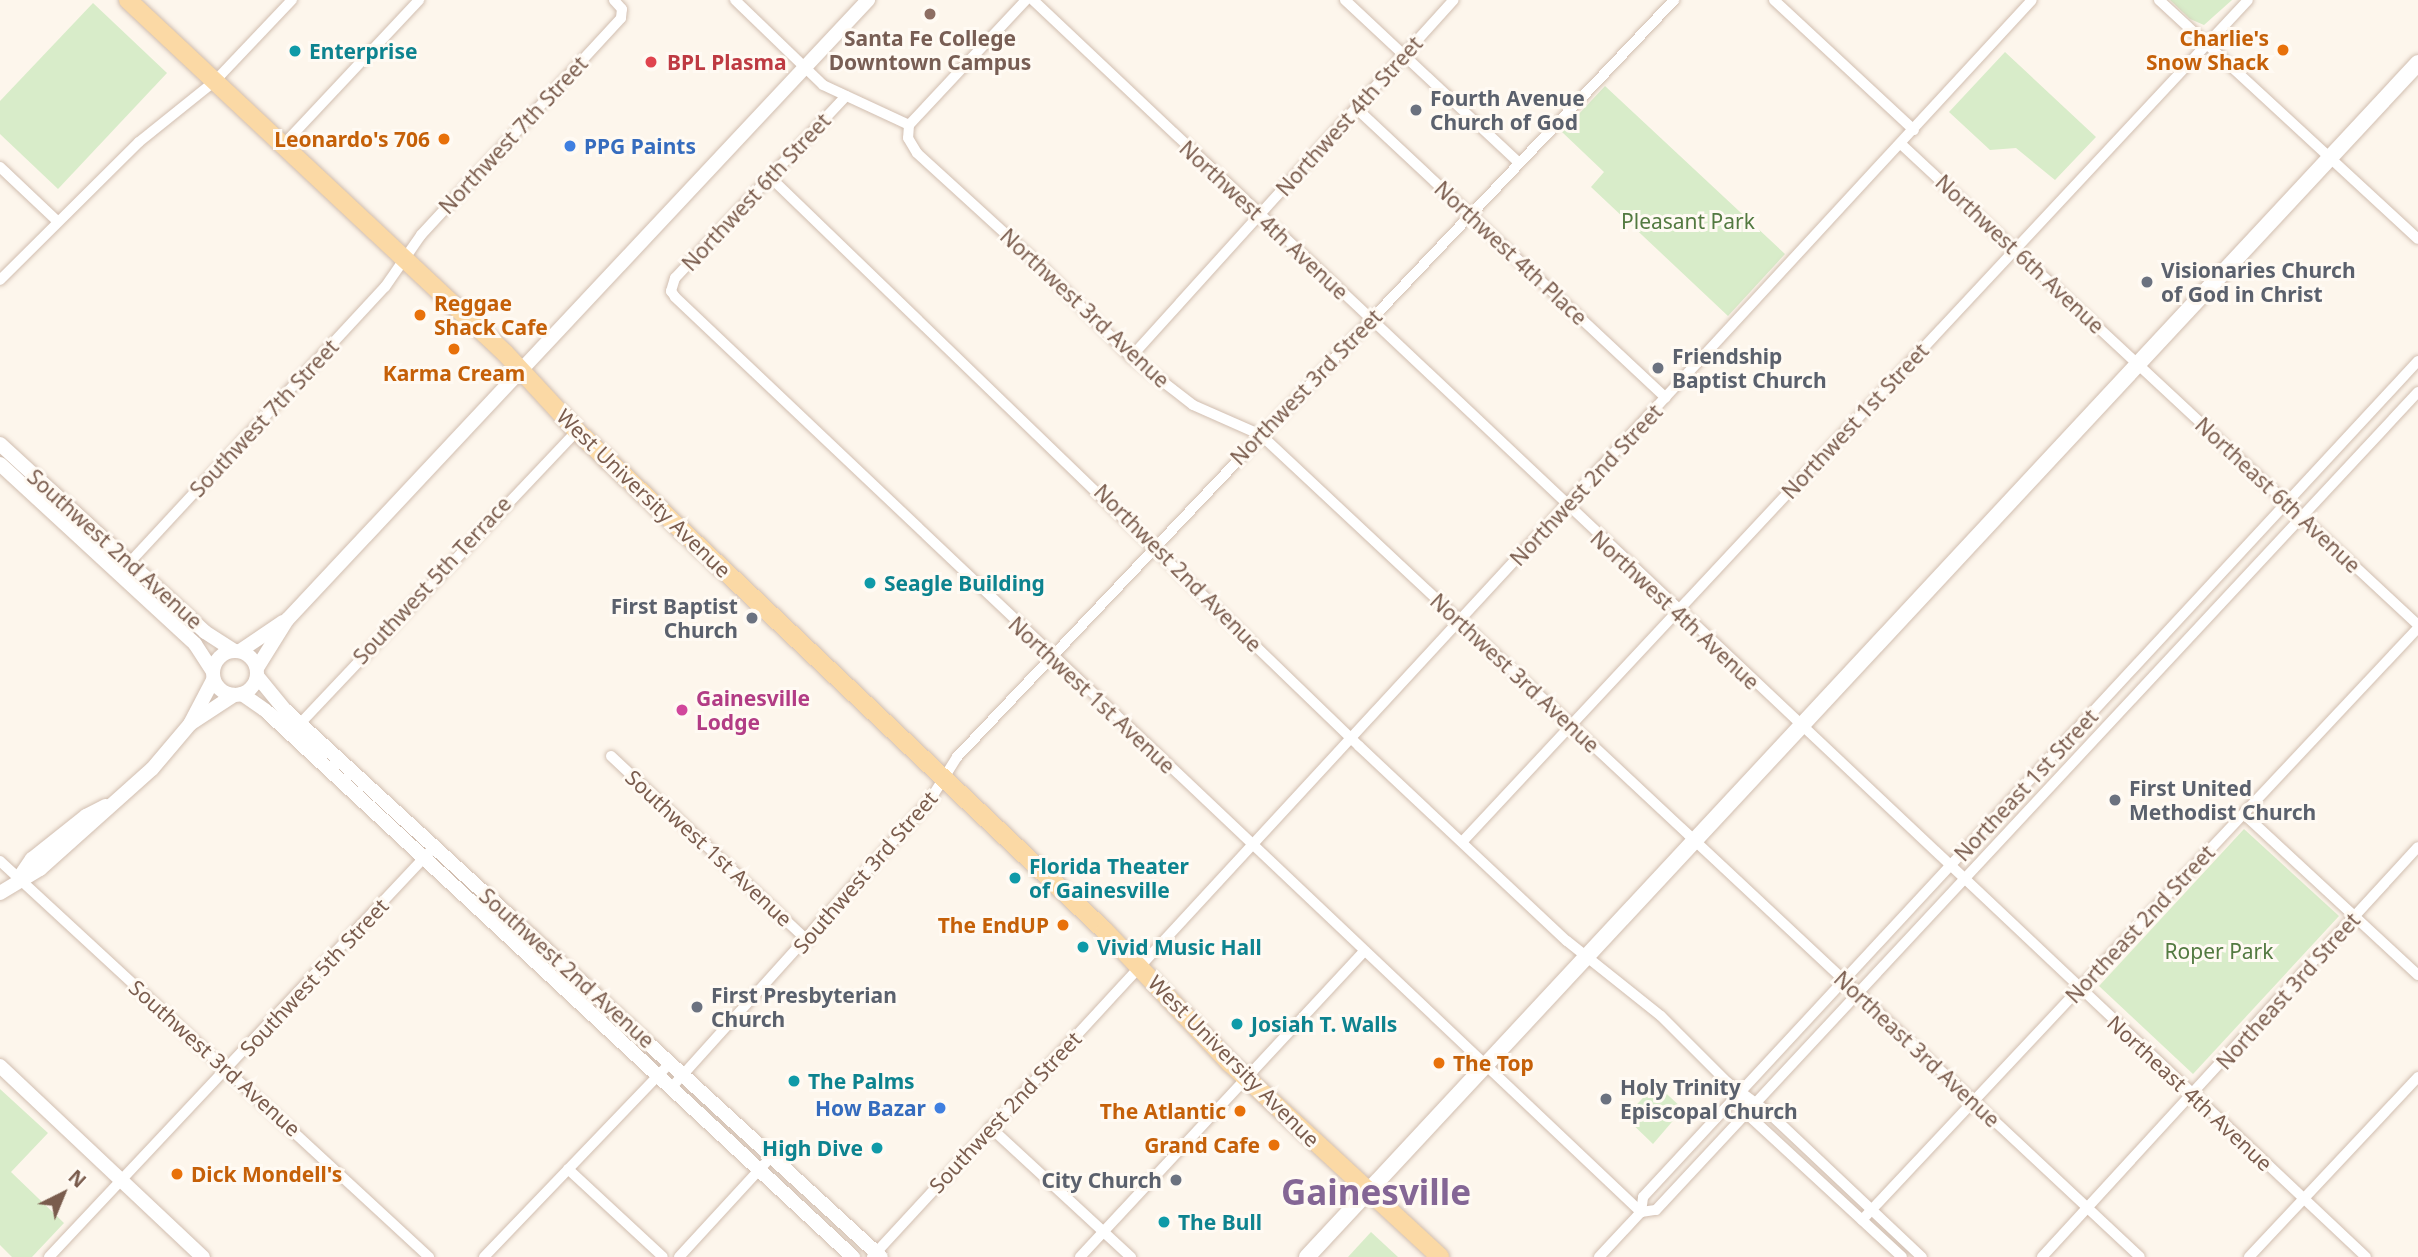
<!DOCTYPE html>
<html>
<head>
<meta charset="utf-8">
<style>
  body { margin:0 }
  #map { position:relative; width:2418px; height:1257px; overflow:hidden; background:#fdf6ec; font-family:"Noto Sans",sans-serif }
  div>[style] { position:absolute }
  .green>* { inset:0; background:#d8ecc9 }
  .roads { filter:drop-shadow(0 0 2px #d1beb0) drop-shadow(0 0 2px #d1beb0) }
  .minor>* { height:10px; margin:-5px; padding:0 5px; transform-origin:5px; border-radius:5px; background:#fff }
  .tertiary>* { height:14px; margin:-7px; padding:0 7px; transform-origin:7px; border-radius:7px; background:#fff }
  .tertiary>.ring { margin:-7px; padding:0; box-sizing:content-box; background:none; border:14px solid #fff; border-radius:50% }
  .secondary>* { height:16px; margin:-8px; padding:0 8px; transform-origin:8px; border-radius:8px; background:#fff }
  .primary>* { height:18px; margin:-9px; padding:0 9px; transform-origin:9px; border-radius:9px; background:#fbd9a5 }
  .dots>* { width:19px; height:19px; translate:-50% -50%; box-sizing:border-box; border:4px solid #fffaf3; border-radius:50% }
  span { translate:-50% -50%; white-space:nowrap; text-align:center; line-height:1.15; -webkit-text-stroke:6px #fffaf3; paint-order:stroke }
  .education-label { font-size:21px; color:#785e54; font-weight:700 }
  .food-label { font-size:21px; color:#c56008; font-weight:700 }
  .right { translate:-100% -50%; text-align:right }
  .left { translate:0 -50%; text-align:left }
  .culture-label { font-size:21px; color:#0d838f; font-weight:700 }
  .health-label { font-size:21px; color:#be3a42; font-weight:700 }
  .worship-label { font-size:21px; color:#5b616d; font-weight:700 }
  .street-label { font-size:21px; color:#7a5c4d }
  .shop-label { font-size:21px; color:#366cbe; font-weight:700 }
  .park-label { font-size:21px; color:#537a41 }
  .hotel-label { font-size:21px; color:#b23c85; font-weight:700 }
  .town-label { font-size:35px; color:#846695; font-weight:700 }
  .north { position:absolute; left:28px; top:1159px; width:70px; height:70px; -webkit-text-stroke:5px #fffaf3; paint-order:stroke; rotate:43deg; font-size:19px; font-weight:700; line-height:28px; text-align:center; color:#7a5c4d }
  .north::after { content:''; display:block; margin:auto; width:24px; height:32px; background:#7a5c4d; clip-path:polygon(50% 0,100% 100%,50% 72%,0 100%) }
</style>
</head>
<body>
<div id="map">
  <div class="green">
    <i style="clip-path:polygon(2170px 0,2232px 0,2204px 25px,2190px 19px)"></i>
    <i style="clip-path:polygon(93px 3px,167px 73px,58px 189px,0 134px,0 101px)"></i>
    <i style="clip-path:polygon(2005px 52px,2096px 137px,2055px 180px,2016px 148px,1990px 150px,1949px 112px)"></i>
    <i style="clip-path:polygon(1605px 86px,1785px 254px,1728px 316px,1591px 187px,1604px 172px,1562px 132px)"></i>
    <i style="clip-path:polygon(2244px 829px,2339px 916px,2193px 1074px,2099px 986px)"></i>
    <i style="clip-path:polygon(1656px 1084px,1683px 1109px,1653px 1144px,1625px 1117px)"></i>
    <i style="clip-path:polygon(0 1089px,48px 1133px,11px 1172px,64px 1223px,32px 1257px,12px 1257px,0 1245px)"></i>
    <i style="clip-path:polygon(1371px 1232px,1398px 1257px,1348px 1257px)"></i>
  </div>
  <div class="roads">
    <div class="minor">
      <i style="left:735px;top:0;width:122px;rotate:44deg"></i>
      <i style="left:823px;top:85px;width:95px;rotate:24.9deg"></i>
      <i style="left:1033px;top:0;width:1832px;rotate:43.32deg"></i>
      <i style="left:1345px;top:0;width:238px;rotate:43.1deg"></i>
      <i style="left:1774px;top:0;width:191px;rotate:42.9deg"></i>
      <i style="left:2159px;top:0;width:352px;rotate:42.7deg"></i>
      <i style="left:846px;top:96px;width:250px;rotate:133.2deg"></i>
      <i style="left:675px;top:278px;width:14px;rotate:107deg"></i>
      <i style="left:671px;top:291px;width:7px;rotate:56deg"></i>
      <i style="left:675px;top:297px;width:1331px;rotate:43.45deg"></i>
      <i style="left:1356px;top:108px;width:424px;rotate:43.1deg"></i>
      <i style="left:909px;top:125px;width:13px;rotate:94deg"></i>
      <i style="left:908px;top:138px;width:17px;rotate:59deg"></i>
      <i style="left:917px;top:153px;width:169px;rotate:42.4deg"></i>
      <i style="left:1042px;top:267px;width:127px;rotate:45.3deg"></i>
      <i style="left:1131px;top:357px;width:78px;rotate:37.7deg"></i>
      <i style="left:1193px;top:405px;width:74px;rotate:23.8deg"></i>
      <i style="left:1261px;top:435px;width:1203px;rotate:43.08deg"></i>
      <i style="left:909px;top:125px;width:171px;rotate:-46.9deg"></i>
      <i style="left:1901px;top:144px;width:706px;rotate:42.93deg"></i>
      <i style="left:283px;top:145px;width:199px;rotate:-46.8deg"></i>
      <i style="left:0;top:167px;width:77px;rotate:43.4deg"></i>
      <i style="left:770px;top:177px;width:819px;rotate:44.01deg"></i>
      <i style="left:1359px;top:746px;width:285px;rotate:43.2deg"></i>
      <i style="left:1567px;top:941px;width:120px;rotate:38.6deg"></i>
      <i style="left:1661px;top:1016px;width:93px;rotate:45deg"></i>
      <i style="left:1727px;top:1082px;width:52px;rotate:36.4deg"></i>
      <i style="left:1769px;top:1113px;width:210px;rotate:43.3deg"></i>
      <i style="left:0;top:280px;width:196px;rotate:-44.8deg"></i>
      <i style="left:139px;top:142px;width:97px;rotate:-38.8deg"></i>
      <i style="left:215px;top:81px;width:112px;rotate:-46.5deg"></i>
      <i style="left:1131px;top:357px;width:481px;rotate:-47.9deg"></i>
      <i style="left:119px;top:574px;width:391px;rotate:-47.2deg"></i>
      <i style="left:385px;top:287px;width:63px;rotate:-55.3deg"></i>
      <i style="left:421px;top:235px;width:295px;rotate:-47.3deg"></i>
      <i style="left:621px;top:18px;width:9px;rotate:-84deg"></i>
      <i style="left:622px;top:9px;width:12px;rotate:-132deg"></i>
      <i style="left:295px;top:729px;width:410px;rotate:-46.6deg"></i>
      <i style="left:611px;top:756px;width:270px;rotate:43.2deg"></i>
      <i style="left:2244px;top:814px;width:237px;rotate:42.8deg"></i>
      <i style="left:1463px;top:841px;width:1150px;rotate:-46.97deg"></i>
      <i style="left:0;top:861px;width:584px;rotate:42.71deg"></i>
      <i style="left:671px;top:1088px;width:387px;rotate:-48deg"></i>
      <i style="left:930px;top:800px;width:51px;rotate:-57.9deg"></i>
      <i style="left:957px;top:757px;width:1043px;rotate:-46.55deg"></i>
      <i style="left:1740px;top:1094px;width:20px;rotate:72deg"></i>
      <i style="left:1746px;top:1113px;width:212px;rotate:42.7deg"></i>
      <i style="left:990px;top:1127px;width:192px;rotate:42.7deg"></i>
      <i style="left:568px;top:1169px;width:129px;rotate:42.8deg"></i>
      <i style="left:1641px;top:1212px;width:15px;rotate:-8deg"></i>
      <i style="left:1656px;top:1210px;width:1118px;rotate:-47.03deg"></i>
      <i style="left:1862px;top:1220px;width:812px;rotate:-46.8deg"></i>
      <i style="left:49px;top:1257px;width:562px;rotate:-46.8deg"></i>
      <i style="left:484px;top:1257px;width:269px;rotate:-46.2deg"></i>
      <i style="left:679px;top:1257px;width:137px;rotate:-47.4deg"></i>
      <i style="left:872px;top:1257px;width:1710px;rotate:-47.3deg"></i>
      <i style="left:1080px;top:1257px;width:416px;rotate:-47.1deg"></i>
      <i style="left:1599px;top:1257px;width:62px;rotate:-47deg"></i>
      <i style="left:1641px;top:1212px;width:15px;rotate:-82deg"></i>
      <i style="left:1643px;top:1197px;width:1140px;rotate:-47.17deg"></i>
      <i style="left:2042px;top:1257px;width:556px;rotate:-47.48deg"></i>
      <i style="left:2249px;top:1257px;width:247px;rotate:-46.8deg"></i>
    </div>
    <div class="tertiary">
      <i style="left:0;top:444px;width:278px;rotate:42.5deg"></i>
      <i style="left:205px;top:632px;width:33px;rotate:33deg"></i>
      <i style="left:0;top:464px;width:265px;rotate:42.7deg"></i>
      <i style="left:195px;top:644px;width:31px;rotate:57deg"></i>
      <i class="ring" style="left:213px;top:651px;width:30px;height:30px"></i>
      <i style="left:240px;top:651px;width:52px;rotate:-34deg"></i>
      <i style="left:257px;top:668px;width:57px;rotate:-58deg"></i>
      <i style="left:287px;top:620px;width:850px;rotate:-46.86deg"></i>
      <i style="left:257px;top:676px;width:43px;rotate:50.7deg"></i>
      <i style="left:284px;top:709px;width:810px;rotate:42.55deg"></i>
      <i style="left:242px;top:694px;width:29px;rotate:35deg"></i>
      <i style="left:266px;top:711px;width:802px;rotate:42.93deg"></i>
      <i style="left:190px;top:724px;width:53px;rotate:-33.4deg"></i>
      <i style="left:19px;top:878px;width:23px;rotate:-56deg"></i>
      <i style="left:32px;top:859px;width:69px;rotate:-38.5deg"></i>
      <i style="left:86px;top:816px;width:22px;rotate:-27deg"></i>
      <i style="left:0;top:893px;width:47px;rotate:-31deg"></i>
      <i style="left:40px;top:869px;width:150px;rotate:-41.8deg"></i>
      <i style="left:152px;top:769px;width:59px;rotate:-49.8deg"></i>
      <i style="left:190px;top:724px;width:50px;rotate:-62.4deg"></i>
      <i style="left:0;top:1066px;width:279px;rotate:43.3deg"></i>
    </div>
    <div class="secondary">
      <i style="left:1307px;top:1257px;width:1631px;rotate:-47.06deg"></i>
    </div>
    <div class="primary">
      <i style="left:128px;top:0;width:516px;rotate:43.12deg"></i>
      <i style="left:505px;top:353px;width:106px;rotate:47.3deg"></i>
      <i style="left:577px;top:431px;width:727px;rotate:43.44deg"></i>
      <i style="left:1105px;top:931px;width:182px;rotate:46.6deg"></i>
      <i style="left:1230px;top:1063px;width:286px;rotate:42.7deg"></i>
    </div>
  </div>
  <div class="dots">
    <i style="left:930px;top:14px;background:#8d6e63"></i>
    <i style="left:2283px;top:50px;background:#e8710a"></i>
    <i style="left:295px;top:51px;background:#0f9aa8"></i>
    <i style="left:651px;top:62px;background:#e0444e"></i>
    <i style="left:1416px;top:110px;background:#6b7280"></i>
    <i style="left:444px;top:139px;background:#e8710a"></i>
    <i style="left:570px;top:146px;background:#3f7fe0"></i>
    <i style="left:2147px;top:282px;background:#6b7280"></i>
    <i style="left:420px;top:315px;background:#e8710a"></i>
    <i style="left:454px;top:349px;background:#e8710a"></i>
    <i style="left:1658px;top:368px;background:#6b7280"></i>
    <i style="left:870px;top:583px;background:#0f9aa8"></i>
    <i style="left:752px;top:618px;background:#6b7280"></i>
    <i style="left:682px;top:710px;background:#d1479c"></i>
    <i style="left:2115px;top:800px;background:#6b7280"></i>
    <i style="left:1015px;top:878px;background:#0f9aa8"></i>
    <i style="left:1063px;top:925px;background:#e8710a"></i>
    <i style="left:1083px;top:947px;background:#0f9aa8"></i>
    <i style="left:697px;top:1007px;background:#6b7280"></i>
    <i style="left:1237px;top:1024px;background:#0f9aa8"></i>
    <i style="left:1439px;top:1063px;background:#e8710a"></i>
    <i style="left:794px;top:1081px;background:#0f9aa8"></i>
    <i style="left:1606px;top:1099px;background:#6b7280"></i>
    <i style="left:940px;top:1108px;background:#3f7fe0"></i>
    <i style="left:1240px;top:1111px;background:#e8710a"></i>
    <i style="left:1274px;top:1145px;background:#e8710a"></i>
    <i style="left:877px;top:1148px;background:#0f9aa8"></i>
    <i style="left:177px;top:1174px;background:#e8710a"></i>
    <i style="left:1176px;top:1180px;background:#6b7280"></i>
    <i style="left:1164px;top:1222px;background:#0f9aa8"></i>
  </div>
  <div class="education-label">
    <span style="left:930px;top:50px">Santa Fe College<br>Downtown Campus</span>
  </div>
  <div class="food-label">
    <span class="right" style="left:2269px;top:50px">Charlie's<br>Snow Shack</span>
    <span class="right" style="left:430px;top:139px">Leonardo's 706</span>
    <span class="left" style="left:434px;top:315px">Reggae<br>Shack Cafe</span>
    <span style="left:454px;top:373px">Karma Cream</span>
    <span class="right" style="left:1049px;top:925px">The EndUP</span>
    <span class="left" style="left:1453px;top:1063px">The Top</span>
    <span class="right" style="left:1226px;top:1111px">The Atlantic</span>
    <span class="right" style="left:1260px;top:1145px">Grand Cafe</span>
    <span class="left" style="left:191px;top:1174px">Dick Mondell's</span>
  </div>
  <div class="culture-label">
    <span class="left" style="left:309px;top:51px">Enterprise</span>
    <span class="left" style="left:884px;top:583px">Seagle Building</span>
    <span class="left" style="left:1029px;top:878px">Florida Theater<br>of Gainesville</span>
    <span class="left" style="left:1097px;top:947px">Vivid Music Hall</span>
    <span class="left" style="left:1251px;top:1024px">Josiah T. Walls</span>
    <span class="left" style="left:808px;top:1081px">The Palms</span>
    <span class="right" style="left:863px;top:1148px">High Dive</span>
    <span class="left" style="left:1178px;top:1222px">The Bull</span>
  </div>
  <div class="health-label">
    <span class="left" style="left:667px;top:62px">BPL Plasma</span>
  </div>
  <div class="worship-label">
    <span class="left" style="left:1430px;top:110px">Fourth Avenue<br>Church of God</span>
    <span class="left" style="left:2161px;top:282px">Visionaries Church<br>of God in Christ</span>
    <span class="left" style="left:1672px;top:368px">Friendship<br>Baptist Church</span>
    <span class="right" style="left:738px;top:618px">First Baptist<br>Church</span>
    <span class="left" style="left:2129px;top:800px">First United<br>Methodist Church</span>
    <span class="left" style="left:711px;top:1007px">First Presbyterian<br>Church</span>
    <span class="left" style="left:1620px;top:1099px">Holy Trinity<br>Episcopal Church</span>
    <span class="right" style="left:1162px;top:1180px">City Church</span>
  </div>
  <div class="street-label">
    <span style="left:1349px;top:116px;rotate:-48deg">Northwest 4th Street</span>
    <span style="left:513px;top:135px;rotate:-47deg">Northwest 7th Street</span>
    <span style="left:756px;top:192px;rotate:-47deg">Northwest 6th Street</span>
    <span style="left:1264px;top:220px;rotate:43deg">Northwest 4th Avenue</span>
    <span style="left:1511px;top:253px;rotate:43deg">Northwest 4th Place</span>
    <span style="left:2020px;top:254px;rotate:43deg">Northwest 6th Avenue</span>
    <span style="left:1085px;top:308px;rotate:43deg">Northwest 3rd Avenue</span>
    <span style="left:1306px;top:387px;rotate:-46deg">Northwest 3rd Street</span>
    <span style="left:264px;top:418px;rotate:-47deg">Southwest 7th Street</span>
    <span style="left:1855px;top:421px;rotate:-47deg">Northwest 1st Street</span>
    <span style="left:1586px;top:485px;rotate:-47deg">Northwest 2nd Street</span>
    <span style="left:644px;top:493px;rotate:44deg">West University Avenue</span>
    <span style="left:2278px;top:495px;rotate:43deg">Northeast 6th Avenue</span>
    <span style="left:115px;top:549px;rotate:42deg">Southwest 2nd Avenue</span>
    <span style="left:1178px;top:568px;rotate:45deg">Northwest 2nd Avenue</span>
    <span style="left:432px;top:580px;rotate:-47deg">Southwest 5th Terrace</span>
    <span style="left:1675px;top:610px;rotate:43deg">Northwest 4th Avenue</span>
    <span style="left:1515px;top:673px;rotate:43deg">Northwest 3rd Avenue</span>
    <span style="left:1092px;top:695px;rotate:43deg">Northwest 1st Avenue</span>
    <span style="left:2026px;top:785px;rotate:-47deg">Northeast 1st Street</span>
    <span style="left:709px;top:848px;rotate:43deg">Southwest 1st Avenue</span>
    <span style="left:865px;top:872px;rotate:-49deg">Southwest 3rd Street</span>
    <span style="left:2140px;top:924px;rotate:-47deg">Northeast 2nd Street</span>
    <span style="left:567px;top:968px;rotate:42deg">Southwest 2nd Avenue</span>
    <span style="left:314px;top:977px;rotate:-47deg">Southwest 5th Street</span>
    <span style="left:2288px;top:991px;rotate:-48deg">Northeast 3rd Street</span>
    <span style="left:1917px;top:1049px;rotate:43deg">Northeast 3rd Avenue</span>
    <span style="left:215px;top:1058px;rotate:42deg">Southwest 3rd Avenue</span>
    <span style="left:1234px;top:1061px;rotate:45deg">West University Avenue</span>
    <span style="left:2190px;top:1093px;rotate:43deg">Northeast 4th Avenue</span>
    <span style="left:1005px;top:1112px;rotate:-47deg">Southwest 2nd Street</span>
  </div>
  <div class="shop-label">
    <span class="left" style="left:584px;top:146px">PPG Paints</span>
    <span class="right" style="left:926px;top:1108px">How Bazar</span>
  </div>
  <div class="park-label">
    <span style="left:1688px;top:221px">Pleasant Park</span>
    <span style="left:2219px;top:951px">Roper Park</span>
  </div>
  <div class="hotel-label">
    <span class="left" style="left:696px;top:710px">Gainesville<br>Lodge</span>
  </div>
  <div class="town-label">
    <span style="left:1376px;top:1192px">Gainesville</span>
  </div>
  <div class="north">N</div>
</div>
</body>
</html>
